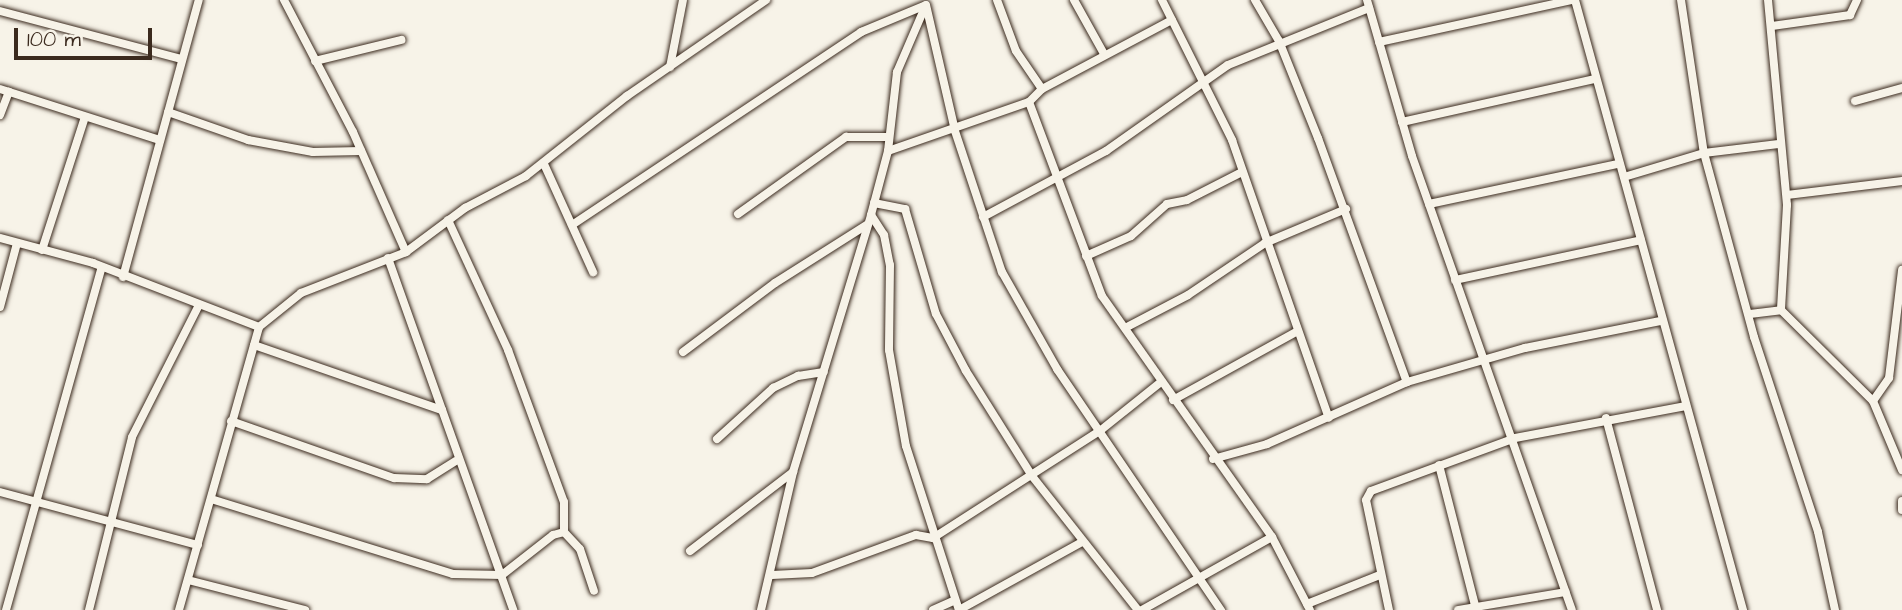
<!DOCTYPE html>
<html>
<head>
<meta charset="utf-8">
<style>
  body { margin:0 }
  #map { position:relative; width:1902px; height:610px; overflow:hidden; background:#f7f3e8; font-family:"Architects Daughter",sans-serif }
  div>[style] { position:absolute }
  .roads { filter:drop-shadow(0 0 2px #3b2a1e) drop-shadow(0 0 2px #3b2a1e) }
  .minor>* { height:8px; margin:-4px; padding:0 4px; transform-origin:4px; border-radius:4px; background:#f7f3e8 }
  span { translate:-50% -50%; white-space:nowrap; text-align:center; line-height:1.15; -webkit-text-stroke:5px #f7f3e8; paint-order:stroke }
  .scale { position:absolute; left:14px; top:28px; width:138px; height:32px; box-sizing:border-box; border:4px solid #3b2a1e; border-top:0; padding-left:9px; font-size:21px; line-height:24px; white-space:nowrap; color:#3b2a1e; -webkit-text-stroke:5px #f7f3e8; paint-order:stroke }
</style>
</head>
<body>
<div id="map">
  <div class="roads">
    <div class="minor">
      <i style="left:284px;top:0;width:149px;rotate:62.4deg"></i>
      <i style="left:353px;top:132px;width:131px;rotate:66.2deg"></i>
      <i style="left:997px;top:0;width:54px;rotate:69.6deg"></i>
      <i style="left:1016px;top:51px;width:46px;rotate:55.6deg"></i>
      <i style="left:1074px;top:0;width:62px;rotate:60.9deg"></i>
      <i style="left:1162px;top:0;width:157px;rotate:63.4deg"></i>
      <i style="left:1232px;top:140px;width:294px;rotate:70.8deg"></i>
      <i style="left:1255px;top:0;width:48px;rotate:59.7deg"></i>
      <i style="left:1279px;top:41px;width:105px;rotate:68.1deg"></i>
      <i style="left:1318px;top:138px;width:260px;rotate:70deg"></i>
      <i style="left:1367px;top:0;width:162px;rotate:73.9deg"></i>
      <i style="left:1412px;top:156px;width:481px;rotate:70.6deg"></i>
      <i style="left:1575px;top:0;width:633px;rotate:74.6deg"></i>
      <i style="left:1681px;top:0;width:155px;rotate:81.5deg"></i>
      <i style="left:1704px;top:153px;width:191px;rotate:74.8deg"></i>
      <i style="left:1754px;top:337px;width:205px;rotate:71.8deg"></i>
      <i style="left:1818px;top:532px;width:80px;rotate:77.7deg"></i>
      <i style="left:1768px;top:0;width:206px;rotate:84.7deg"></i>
      <i style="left:1787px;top:205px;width:105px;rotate:93.3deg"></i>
      <i style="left:925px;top:7px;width:71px;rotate:113.3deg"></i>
      <i style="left:897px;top:72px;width:80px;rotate:96.5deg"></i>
      <i style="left:888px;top:151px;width:66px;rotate:104.9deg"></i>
      <i style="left:871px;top:215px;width:24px;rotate:57deg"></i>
      <i style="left:884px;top:235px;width:31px;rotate:79deg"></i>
      <i style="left:890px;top:265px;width:85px;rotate:90.7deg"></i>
      <i style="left:889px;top:350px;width:97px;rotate:80deg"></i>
      <i style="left:906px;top:446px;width:172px;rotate:72.1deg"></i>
      <i style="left:0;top:11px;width:188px;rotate:14.8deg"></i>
      <i style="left:1772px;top:26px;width:79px;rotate:-8deg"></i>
      <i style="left:1850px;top:15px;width:17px;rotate:-65deg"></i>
      <i style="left:1379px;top:42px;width:198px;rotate:-12.3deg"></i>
      <i style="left:315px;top:61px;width:89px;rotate:-13.7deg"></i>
      <i style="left:670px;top:67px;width:68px;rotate:-79deg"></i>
      <i style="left:0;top:89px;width:168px;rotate:17.7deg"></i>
      <i style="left:1855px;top:101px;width:49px;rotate:-15.5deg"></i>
      <i style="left:1029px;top:102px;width:207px;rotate:69.4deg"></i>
      <i style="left:1102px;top:296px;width:295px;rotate:54.8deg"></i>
      <i style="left:1272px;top:537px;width:82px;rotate:62.5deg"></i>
      <i style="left:168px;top:112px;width:85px;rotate:19.3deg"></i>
      <i style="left:248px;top:140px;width:66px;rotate:10.5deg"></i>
      <i style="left:313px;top:152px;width:48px;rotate:-1.2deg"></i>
      <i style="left:0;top:115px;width:25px;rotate:-69deg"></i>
      <i style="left:1402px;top:122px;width:198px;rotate:-12.6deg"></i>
      <i style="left:888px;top:151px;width:149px;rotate:-19.2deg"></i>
      <i style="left:1029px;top:102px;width:18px;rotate:-45deg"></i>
      <i style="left:1042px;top:89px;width:147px;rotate:-28deg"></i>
      <i style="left:544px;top:164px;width:119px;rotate:65.6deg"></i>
      <i style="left:1624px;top:177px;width:84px;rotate:-16.7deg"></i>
      <i style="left:1704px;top:153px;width:75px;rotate:-6.9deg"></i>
      <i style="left:1787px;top:195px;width:116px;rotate:-6.9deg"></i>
      <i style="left:874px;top:203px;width:32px;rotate:11deg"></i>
      <i style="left:905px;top:209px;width:109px;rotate:73.6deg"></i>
      <i style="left:936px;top:314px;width:64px;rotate:62.2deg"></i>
      <i style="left:966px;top:371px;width:124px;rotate:57.8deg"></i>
      <i style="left:1032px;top:476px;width:171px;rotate:51.7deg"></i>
      <i style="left:1429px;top:204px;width:192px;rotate:-12deg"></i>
      <i style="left:738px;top:214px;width:133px;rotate:-35.5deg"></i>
      <i style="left:846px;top:137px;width:41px"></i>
      <i style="left:983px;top:217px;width:140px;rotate:-28.2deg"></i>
      <i style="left:1106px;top:151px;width:149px;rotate:-35.2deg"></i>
      <i style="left:1228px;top:65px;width:152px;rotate:-22deg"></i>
      <i style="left:448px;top:220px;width:143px;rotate:65.2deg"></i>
      <i style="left:508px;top:350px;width:162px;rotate:69.8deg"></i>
      <i style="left:564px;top:502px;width:30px;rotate:90deg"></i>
      <i style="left:572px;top:225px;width:348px;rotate:-33.7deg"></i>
      <i style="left:861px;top:32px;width:70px;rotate:-22.6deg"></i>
      <i style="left:926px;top:5px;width:129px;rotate:77deg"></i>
      <i style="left:955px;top:131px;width:149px;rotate:71.6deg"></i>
      <i style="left:1002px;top:272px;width:112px;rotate:60.4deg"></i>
      <i style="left:1057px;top:369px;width:292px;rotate:55.8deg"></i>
      <i style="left:0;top:238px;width:96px;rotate:15deg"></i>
      <i style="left:93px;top:263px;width:178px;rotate:21.1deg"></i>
      <i style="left:259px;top:327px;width:54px;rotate:-39deg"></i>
      <i style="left:301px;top:293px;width:113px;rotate:-21.3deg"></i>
      <i style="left:406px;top:252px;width:74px;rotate:-36.7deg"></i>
      <i style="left:465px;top:208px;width:69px;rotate:-27.7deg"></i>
      <i style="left:526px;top:176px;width:129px;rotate:-38.4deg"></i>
      <i style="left:627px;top:96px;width:169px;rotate:-34.6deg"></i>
      <i style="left:42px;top:250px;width:140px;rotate:-72.1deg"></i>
      <i style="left:1086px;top:256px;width:49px;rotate:-24deg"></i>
      <i style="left:1131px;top:236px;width:48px;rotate:-41.6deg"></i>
      <i style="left:1167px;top:204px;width:20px;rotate:-11deg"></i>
      <i style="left:1187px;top:200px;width:62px;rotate:-27deg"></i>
      <i style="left:388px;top:258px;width:374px;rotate:70.4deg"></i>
      <i style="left:123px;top:277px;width:287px;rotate:-74.7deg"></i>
      <i style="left:1455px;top:280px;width:190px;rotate:-12.1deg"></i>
      <i style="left:0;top:307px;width:66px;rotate:-75.1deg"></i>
      <i style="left:1750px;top:314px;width:31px;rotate:-7deg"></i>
      <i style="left:1781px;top:310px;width:129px;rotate:44.7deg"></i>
      <i style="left:1873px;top:401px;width:75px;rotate:67.2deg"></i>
      <i style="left:1125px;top:328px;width:71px;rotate:-27.6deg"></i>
      <i style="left:1188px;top:295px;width:93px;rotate:-34deg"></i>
      <i style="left:1265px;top:243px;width:88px;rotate:-22.8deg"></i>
      <i style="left:254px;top:345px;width:199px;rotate:19.1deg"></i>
      <i style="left:683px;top:352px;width:115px;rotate:-36.9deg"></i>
      <i style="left:775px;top:283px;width:110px;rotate:-32.4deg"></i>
      <i style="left:1173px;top:400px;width:141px;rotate:-28.9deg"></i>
      <i style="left:1873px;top:401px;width:28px;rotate:-55deg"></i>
      <i style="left:1889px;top:378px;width:109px;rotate:-83.1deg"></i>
      <i style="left:1606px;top:418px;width:199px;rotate:75.1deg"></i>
      <i style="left:231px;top:421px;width:173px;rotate:19.3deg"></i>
      <i style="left:394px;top:478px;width:33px;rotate:2deg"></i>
      <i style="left:427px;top:479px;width:34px;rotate:-32deg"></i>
      <i style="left:717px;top:439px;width:76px;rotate:-42.3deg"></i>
      <i style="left:773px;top:388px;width:28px;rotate:-26deg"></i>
      <i style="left:798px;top:376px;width:26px;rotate:-9deg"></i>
      <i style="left:1213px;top:459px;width:56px;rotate:-15.5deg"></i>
      <i style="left:1267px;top:444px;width:153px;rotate:-23.9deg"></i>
      <i style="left:1407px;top:382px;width:123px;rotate:-16.1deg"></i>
      <i style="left:1525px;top:348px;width:138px;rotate:-11.3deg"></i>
      <i style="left:1439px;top:465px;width:145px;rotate:75.6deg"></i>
      <i style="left:0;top:492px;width:205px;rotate:15deg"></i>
      <i style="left:211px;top:499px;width:253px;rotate:17.2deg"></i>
      <i style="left:453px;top:574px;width:49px;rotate:1.2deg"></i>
      <i style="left:502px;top:575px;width:65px;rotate:-38.1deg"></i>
      <i style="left:553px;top:535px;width:11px;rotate:-15deg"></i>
      <i style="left:564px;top:532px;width:23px;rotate:47deg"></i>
      <i style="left:580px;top:549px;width:44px;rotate:71.6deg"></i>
      <i style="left:1902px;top:501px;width:9px;rotate:90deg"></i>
      <i style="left:690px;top:551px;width:130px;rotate:-37.5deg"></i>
      <i style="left:772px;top:575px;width:40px;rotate:-2.9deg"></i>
      <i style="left:812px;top:573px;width:111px;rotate:-20.1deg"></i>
      <i style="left:916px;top:535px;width:17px;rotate:10deg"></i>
      <i style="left:933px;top:538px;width:200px;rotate:-32.7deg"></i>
      <i style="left:1101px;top:430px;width:77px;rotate:-38.7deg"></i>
      <i style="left:188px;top:580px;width:121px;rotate:14.4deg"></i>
      <i style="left:1307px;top:604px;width:79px;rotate:-21.7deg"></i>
      <i style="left:6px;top:610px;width:356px;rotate:-74.4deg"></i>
      <i style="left:89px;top:610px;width:178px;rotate:-76deg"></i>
      <i style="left:132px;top:437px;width:148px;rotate:-63.1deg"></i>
      <i style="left:179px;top:610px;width:294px;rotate:-74.2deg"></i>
      <i style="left:761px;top:610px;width:142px;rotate:-76.9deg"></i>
      <i style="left:793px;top:472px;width:269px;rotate:-73.1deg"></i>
      <i style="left:933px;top:610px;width:24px;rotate:-24deg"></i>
      <i style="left:959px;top:610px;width:141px;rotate:-28.9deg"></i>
      <i style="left:1142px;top:610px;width:149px;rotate:-29.3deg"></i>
      <i style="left:1389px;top:610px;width:112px;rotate:-101.8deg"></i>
      <i style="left:1366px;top:500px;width:10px;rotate:-61deg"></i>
      <i style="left:1371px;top:491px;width:153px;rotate:-20.2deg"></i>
      <i style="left:1515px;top:438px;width:174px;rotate:-10.6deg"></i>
      <i style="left:1458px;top:610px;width:109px;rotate:-9.5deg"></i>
    </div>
  </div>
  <div class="scale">100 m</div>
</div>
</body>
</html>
